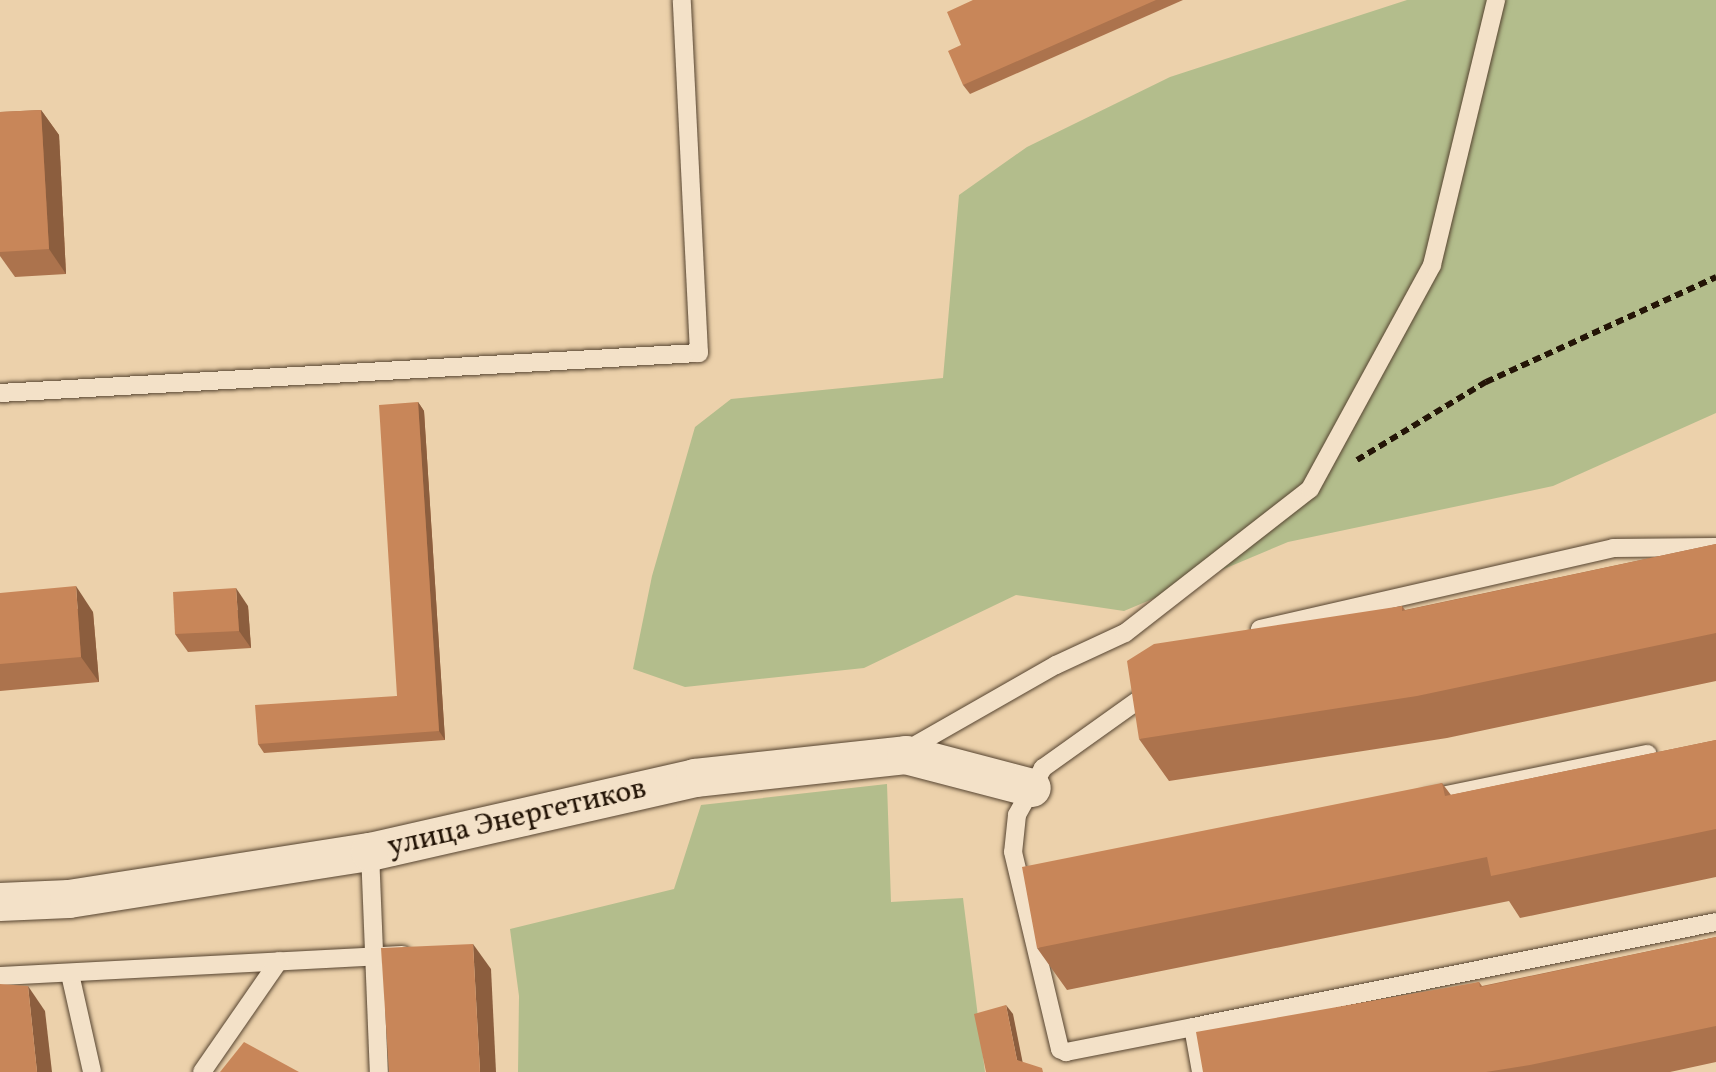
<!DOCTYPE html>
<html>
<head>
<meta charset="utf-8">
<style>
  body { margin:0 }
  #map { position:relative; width:1716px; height:1072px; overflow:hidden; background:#ecd1ab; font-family:Vollkorn,serif }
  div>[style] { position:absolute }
  .green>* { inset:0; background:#b3bd8c }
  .path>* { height:6px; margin-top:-3px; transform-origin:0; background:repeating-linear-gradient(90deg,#241507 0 8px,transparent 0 13px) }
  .roads { filter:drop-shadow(0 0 2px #564430) drop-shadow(0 0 2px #564430) }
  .service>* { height:18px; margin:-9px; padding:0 9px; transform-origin:9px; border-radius:9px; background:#f3e1c8 }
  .minor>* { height:38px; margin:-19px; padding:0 19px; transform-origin:19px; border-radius:19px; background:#f3e1c8 }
  .wall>* { inset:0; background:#ac734d }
  .shaded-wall>* { inset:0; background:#8c5e3e }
  .building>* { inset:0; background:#c88659 }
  span { translate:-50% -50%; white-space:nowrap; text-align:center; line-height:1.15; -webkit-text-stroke:8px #f3e1c8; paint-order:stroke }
  .street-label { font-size:30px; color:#241507 }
</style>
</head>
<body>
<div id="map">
  <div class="green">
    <i style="clip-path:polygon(1407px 0,1716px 0,1716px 413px,1553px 486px,1288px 542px,1124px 611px,1016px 595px,864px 668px,685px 687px,633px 669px,652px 576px,695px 427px,731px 399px,943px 378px,959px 195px,1027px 147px,1170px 77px)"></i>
    <i style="clip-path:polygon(887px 784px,891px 902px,963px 898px,985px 1072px,518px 1072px,519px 996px,510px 929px,674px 889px,701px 805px)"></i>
  </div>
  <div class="path">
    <i style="left:1357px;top:460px;width:151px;rotate:-31.2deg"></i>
    <i style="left:1486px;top:382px;width:253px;rotate:-24.5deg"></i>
  </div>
  <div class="roads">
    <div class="service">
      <i style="left:0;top:393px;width:700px;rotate:-3.28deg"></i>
      <i style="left:699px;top:353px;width:353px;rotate:-92.8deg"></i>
      <i style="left:1260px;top:629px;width:362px;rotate:-12.9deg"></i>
      <i style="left:1613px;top:548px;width:103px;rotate:-0.6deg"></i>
      <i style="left:1151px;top:691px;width:133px;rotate:144.5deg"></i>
      <i style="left:1043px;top:768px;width:54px;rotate:119deg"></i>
      <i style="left:1017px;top:815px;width:37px;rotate:96deg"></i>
      <i style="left:1013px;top:852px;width:203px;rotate:76.6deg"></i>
      <i style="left:1060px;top:1049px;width:7px;rotate:27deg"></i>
      <i style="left:1066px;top:1052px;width:129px;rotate:-11.1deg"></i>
      <i style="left:1193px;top:1027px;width:46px;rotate:79.9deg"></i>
      <i style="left:905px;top:751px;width:174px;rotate:-29.7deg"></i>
      <i style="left:1056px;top:665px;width:76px;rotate:-24.9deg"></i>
      <i style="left:1125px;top:633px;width:234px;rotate:-37.9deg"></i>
      <i style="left:1310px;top:489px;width:255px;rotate:-61.4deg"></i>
      <i style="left:1432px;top:265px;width:273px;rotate:-76.4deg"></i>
      <i style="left:1427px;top:799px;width:225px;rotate:-11.6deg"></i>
      <i style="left:370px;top:852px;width:220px;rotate:87.7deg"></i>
      <i style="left:70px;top:974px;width:100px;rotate:77.3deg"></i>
      <i style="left:0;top:976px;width:403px;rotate:-3deg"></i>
      <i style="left:1193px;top:1027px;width:533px;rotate:-11.35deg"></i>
      <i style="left:202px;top:1072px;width:135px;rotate:-55.3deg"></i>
    </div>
    <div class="minor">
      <i style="left:0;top:902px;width:69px;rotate:-2.5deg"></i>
      <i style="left:69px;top:899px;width:305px;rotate:-8.9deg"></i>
      <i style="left:370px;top:852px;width:333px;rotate:-12.8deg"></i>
      <i style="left:695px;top:778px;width:212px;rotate:-6.2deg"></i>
      <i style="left:906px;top:755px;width:130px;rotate:14.7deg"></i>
    </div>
  </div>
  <div class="wall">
    <i style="clip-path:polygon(973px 0,1183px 0,970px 94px,963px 85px,961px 45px)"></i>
    <i style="clip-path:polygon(41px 110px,59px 135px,66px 274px,15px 277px,0 256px,0 112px)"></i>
    <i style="clip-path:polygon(418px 402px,424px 411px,445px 740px,264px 753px,258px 744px,397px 696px)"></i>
    <i style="clip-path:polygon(1716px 544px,1716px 681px,1447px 738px,1169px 781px,1139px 739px,1402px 606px,1405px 610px)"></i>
    <i style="clip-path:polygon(0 593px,93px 612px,99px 682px,0 691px)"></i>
    <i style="clip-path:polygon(248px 606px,251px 648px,188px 652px,175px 634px)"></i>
    <i style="clip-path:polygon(1716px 740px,1716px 877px,1520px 918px,1509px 901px,1067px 990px,1037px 948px,1442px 783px,1451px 795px)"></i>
    <i style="clip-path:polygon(1716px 937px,1716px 1062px,1670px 1072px,1203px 1072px,1479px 982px,1482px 986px)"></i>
  </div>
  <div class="shaded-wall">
    <i style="clip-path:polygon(41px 110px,59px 135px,66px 274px,49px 249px)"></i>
    <i style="clip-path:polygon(418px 402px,424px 411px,445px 740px,439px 731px)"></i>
    <i style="clip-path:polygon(76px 586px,93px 612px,99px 682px,81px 657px)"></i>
    <i style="clip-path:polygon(236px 588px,248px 606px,251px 648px,239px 631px)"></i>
    <i style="clip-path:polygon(473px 944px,491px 969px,496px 1072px,480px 1072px)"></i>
    <i style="clip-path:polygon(28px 986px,45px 1011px,52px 1072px,37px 1072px)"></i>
    <i style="clip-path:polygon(1006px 1005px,1013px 1014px,1024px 1069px,1017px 1060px)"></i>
  </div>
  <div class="building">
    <i style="clip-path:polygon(973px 0,1156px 0,963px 85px,948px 51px,961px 45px,947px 12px)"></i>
    <i style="clip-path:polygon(41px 110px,49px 249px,0 252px,0 112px)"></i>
    <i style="clip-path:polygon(418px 402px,439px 731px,258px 744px,255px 705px,397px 696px,379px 405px)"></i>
    <i style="clip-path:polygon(1716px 544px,1716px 633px,1417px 696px,1139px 739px,1127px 661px,1154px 644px,1402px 606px,1402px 611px)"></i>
    <i style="clip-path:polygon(76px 586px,81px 657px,0 664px,0 593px)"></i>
    <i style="clip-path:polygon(236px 588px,239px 631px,175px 634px,173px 592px)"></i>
    <i style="clip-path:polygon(1716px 740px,1716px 829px,1491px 876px,1487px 857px,1037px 948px,1022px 867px,1442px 783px,1445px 796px)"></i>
    <i style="clip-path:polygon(1716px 937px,1716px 1026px,1530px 1065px,1486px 1072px,1203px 1072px,1196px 1032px,1479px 982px,1480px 987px)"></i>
    <i style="clip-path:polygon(473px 944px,480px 1072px,389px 1072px,381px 948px)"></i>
    <i style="clip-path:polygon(0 984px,28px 986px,37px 1072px,0 1072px)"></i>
    <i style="clip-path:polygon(1006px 1005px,1017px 1060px,1042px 1068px,1043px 1072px,986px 1072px,974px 1014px)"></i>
    <i style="clip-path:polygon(244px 1042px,299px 1072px,220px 1072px)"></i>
  </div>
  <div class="street-label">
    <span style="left:517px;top:818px;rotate:-13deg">улица Энергетиков</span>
  </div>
</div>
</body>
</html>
